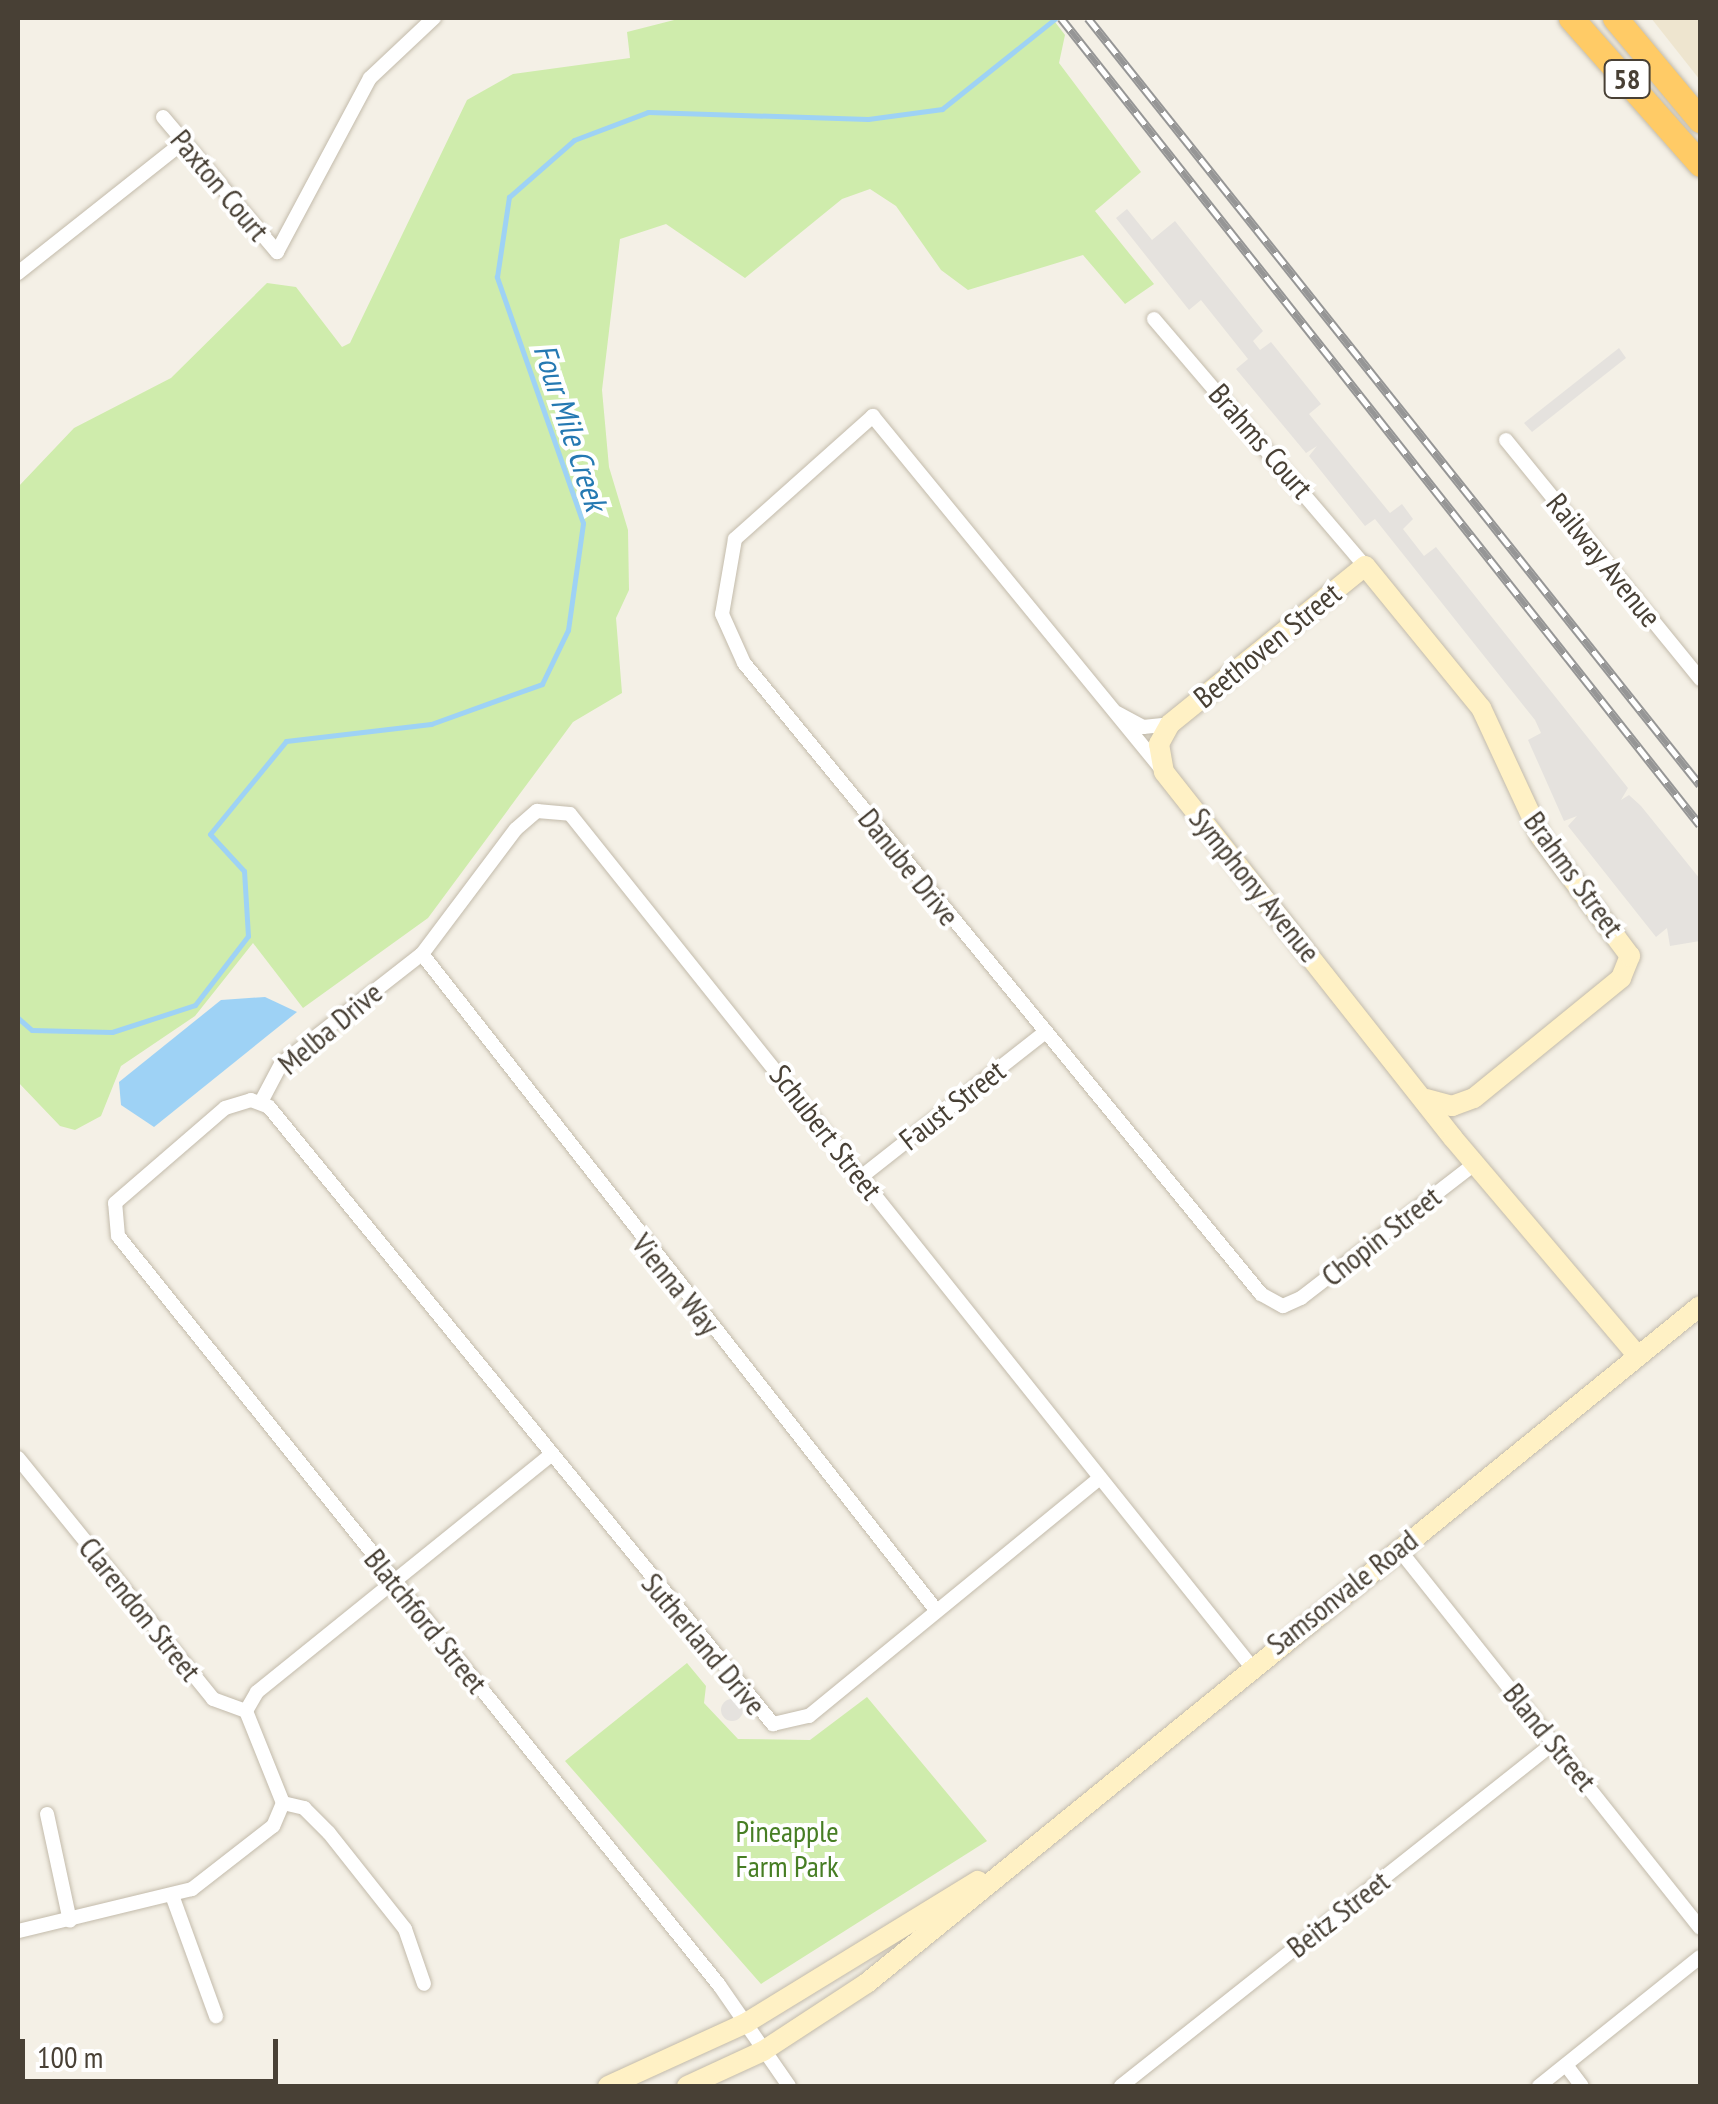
<!DOCTYPE html>
<html>
<head>
<meta charset="utf-8">
<style>
  body { margin:0 }
  #map { position:relative; width:1718px; height:2104px; overflow:hidden; background:#f4f0e6; font-family:"PT Sans Narrow",sans-serif }
  div>[style] { position:absolute }
  .education>* { inset:0; background:#eee5cf }
  .green>* { inset:0; background:#cfecac }
  .parking>* { inset:0; background:#e5e2de }
  .round { border-radius:50% }
  .water>* { inset:0; background:#9ed2f5 }
  .stream>* { height:5px; margin:-2.5px; padding:0 2.5px; transform-origin:2.5px; border-radius:2.5px; background:#9ed2f5 }
  .roads { filter:drop-shadow(0 0 2px #c3bbab) drop-shadow(0 0 2px #c3bbab) }
  .street>* { height:14px; margin:-7px; padding:0 7px; transform-origin:7px; border-radius:7px; background:#fff }
  .secondary>* { height:20px; margin:-10px; padding:0 10px; transform-origin:10px; border-radius:10px; background:#fff1c5 }
  .highway>* { height:25px; margin:-12.5px; padding:0 12.5px; transform-origin:12.5px; border-radius:12.5px; background:#ffcb66 }
  .rail>* { height:9px; margin-top:-4.5px; transform-origin:0; background:repeating-linear-gradient(90deg,#fff 0 15px,#969696 0 30px); box-sizing:border-box; border-block:2px solid #969696 }
  span { translate:-50% -50%; white-space:nowrap; text-align:center; line-height:1.15; -webkit-text-stroke:8px #fff; paint-order:stroke }
  .shield-label span { padding:2px 8px; background:#fff; border:2px solid; border-radius:8px; -webkit-text-stroke-width:0 }
  .shield-label { font-size:28px; color:#484035; font-weight:700 }
  .street-label { font-size:30px; color:#484035 }
  .park-label { font-size:30px; color:#477e24 }
  .water-label { font-size:32px; color:#2579b2; font-style:italic }
  .frame { position:absolute; inset:0; border:20px solid #484035; pointer-events:none }
  .scale { position:absolute; left:20px; top:2039px; width:258px; height:45px; box-sizing:border-box; border:5px solid #484035; border-top:0; padding-left:12px; font-size:30px; line-height:35px; white-space:nowrap; color:#484035; -webkit-text-stroke:8px #fff; paint-order:stroke }
</style>
</head>
<body>
<div id="map">
  <div class="education">
    <i style="clip-path:polygon(1651px 18px,1700px 18px,1700px 80px)"></i>
  </div>
  <div class="green">
    <i style="clip-path:polygon(682px 18px,1052px 18px,1065px 35px,1059px 63px,1141px 172px,1095px 211px,1154px 284px,1125px 304px,1083px 255px,968px 290px,941px 270px,896px 206px,870px 189px,842px 199px,745px 278px,666px 224px,620px 239px,602px 390px,609px 467px,628px 530px,629px 590px,616px 618px,622px 693px,573px 722px,428px 918px,303px 1008px,253px 943px,195px 1016px,121px 1066px,101px 1116px,75px 1130px,60px 1126px,18px 1082px,18px 487px,74px 428px,171px 378px,267px 283px,296px 287px,342px 347px,350px 343px,467px 100px,513px 74px,630px 58px,627px 32px)"></i>
    <i style="clip-path:polygon(687px 1663px,706px 1686px,704px 1703px,738px 1739px,810px 1740px,867px 1697px,987px 1841px,761px 1984px,565px 1761px)"></i>
  </div>
  <div class="parking">
    <i style="clip-path:polygon(1127px 209px,1152px 240px,1175px 221px,1263px 331px,1253px 341px,1260px 350px,1271px 342px,1321px 404px,1309px 414px,1390px 513px,1402px 504px,1413px 519px,1403px 529px,1424px 556px,1436px 547px,1628px 788px,1621px 800px,1629px 795px,1641px 806px,1700px 879px,1700px 941px,1670px 946px,1667px 928px,1656px 937px,1568px 826px,1577px 816px,1564px 821px,1528px 740px,1541px 733px,1535px 720px,1375px 519px,1365px 526px,1309px 456px,1317px 446px,1306px 453px,1236px 369px,1248px 359px,1201px 300px,1189px 310px,1116px 218px)"></i>
    <i style="clip-path:polygon(1619px 348px,1626px 358px,1532px 432px,1524px 423px)"></i>
    <i class="round" style="left:721px;top:1699px;width:22px;height:22px"></i>
  </div>
  <div class="water">
    <i style="clip-path:polygon(265px 997px,297px 1012px,154px 1127px,121px 1105px,119px 1082px,221px 1000px)"></i>
  </div>
  <div class="stream">
    <i style="left:18px;top:1018px;width:18px;rotate:41deg"></i>
    <i style="left:32px;top:1030px;width:80px;rotate:1.4deg"></i>
    <i style="left:112px;top:1032px;width:87px;rotate:-18deg"></i>
    <i style="left:195px;top:1005px;width:87px;rotate:-52.5deg"></i>
    <i style="left:248px;top:936px;width:65px;rotate:-93.5deg"></i>
    <i style="left:244px;top:871px;width:50px;rotate:-132.6deg"></i>
    <i style="left:210px;top:834px;width:120px;rotate:-50.7deg"></i>
    <i style="left:286px;top:741px;width:146px;rotate:-6.7deg"></i>
    <i style="left:431px;top:724px;width:118px;rotate:-19.8deg"></i>
    <i style="left:542px;top:684px;width:60px;rotate:-64.3deg"></i>
    <i style="left:568px;top:630px;width:108px;rotate:-82deg"></i>
    <i style="left:583px;top:523px;width:261px;rotate:-109.3deg"></i>
    <i style="left:497px;top:277px;width:81px;rotate:-81.5deg"></i>
    <i style="left:509px;top:197px;width:86px;rotate:-41.2deg"></i>
    <i style="left:574px;top:140px;width:79px;rotate:-20.7deg"></i>
    <i style="left:648px;top:112px;width:220px;rotate:1.8deg"></i>
    <i style="left:868px;top:119px;width:75px;rotate:-7.7deg"></i>
    <i style="left:942px;top:109px;width:146px;rotate:-38.6deg"></i>
  </div>
  <div class="roads">
    <div class="street">
      <i style="left:163px;top:117px;width:177px;rotate:49.8deg"></i>
      <i style="left:277px;top:252px;width:197px;rotate:-61.9deg"></i>
      <i style="left:370px;top:78px;width:88px;rotate:-43.2deg"></i>
      <i style="left:18px;top:273px;width:209px;rotate:-38.4deg"></i>
      <i style="left:1154px;top:319px;width:325px;rotate:49.5deg"></i>
      <i style="left:1506px;top:440px;width:308px;rotate:50.9deg"></i>
      <i style="left:1117px;top:713px;width:30px;rotate:28deg"></i>
      <i style="left:1143px;top:727px;width:27px;rotate:-6deg"></i>
      <i style="left:1164px;top:772px;width:460px;rotate:-129.3deg"></i>
      <i style="left:873px;top:416px;width:185px;rotate:138.3deg"></i>
      <i style="left:735px;top:539px;width:76px;rotate:99.8deg"></i>
      <i style="left:722px;top:614px;width:54px;rotate:65.8deg"></i>
      <i style="left:744px;top:663px;width:816px;rotate:50.67deg"></i>
      <i style="left:1261px;top:1294px;width:25px;rotate:29deg"></i>
      <i style="left:1283px;top:1306px;width:20px;rotate:-24deg"></i>
      <i style="left:1301px;top:1298px;width:222px;rotate:-37.7deg"></i>
      <i style="left:422px;top:954px;width:833px;rotate:51.92deg"></i>
      <i style="left:261px;top:1102px;width:43px;rotate:-62.2deg"></i>
      <i style="left:281px;top:1064px;width:179px;rotate:-38deg"></i>
      <i style="left:422px;top:954px;width:156px;rotate:-53.1deg"></i>
      <i style="left:516px;top:829px;width:28px;rotate:-41deg"></i>
      <i style="left:537px;top:811px;width:33px;rotate:5deg"></i>
      <i style="left:570px;top:814px;width:1089px;rotate:51.37deg"></i>
      <i style="left:861px;top:1177px;width:231px;rotate:-38.2deg"></i>
      <i style="left:18px;top:1458px;width:310px;rotate:51deg"></i>
      <i style="left:213px;top:1699px;width:35px;rotate:20deg"></i>
      <i style="left:246px;top:1711px;width:99px;rotate:68.1deg"></i>
      <i style="left:283px;top:1803px;width:25px;rotate:113deg"></i>
      <i style="left:273px;top:1826px;width:103px;rotate:142.1deg"></i>
      <i style="left:192px;top:1889px;width:179px;rotate:166.4deg"></i>
      <i style="left:1398px;top:1548px;width:485px;rotate:51.5deg"></i>
      <i style="left:246px;top:1711px;width:22px;rotate:-60deg"></i>
      <i style="left:257px;top:1692px;width:378px;rotate:-38.9deg"></i>
      <i style="left:283px;top:1803px;width:22px;rotate:13deg"></i>
      <i style="left:304px;top:1808px;width:35px;rotate:45deg"></i>
      <i style="left:329px;top:1833px;width:122px;rotate:51.6deg"></i>
      <i style="left:405px;top:1929px;width:58px;rotate:70.9deg"></i>
      <i style="left:47px;top:1814px;width:109px;rotate:77.9deg"></i>
      <i style="left:173px;top:1898px;width:126px;rotate:70deg"></i>
      <i style="left:1566px;top:2065px;width:26px;rotate:53deg"></i>
      <i style="left:789px;top:2086px;width:123px;rotate:-124.7deg"></i>
      <i style="left:719px;top:1985px;width:960px;rotate:-128.74deg"></i>
      <i style="left:118px;top:1236px;width:33px;rotate:-95deg"></i>
      <i style="left:115px;top:1203px;width:145px;rotate:-40.8deg"></i>
      <i style="left:225px;top:1108px;width:27px;rotate:-17deg"></i>
      <i style="left:251px;top:1100px;width:19px;rotate:21deg"></i>
      <i style="left:269px;top:1107px;width:797px;rotate:50.76deg"></i>
      <i style="left:773px;top:1724px;width:37px;rotate:-13deg"></i>
      <i style="left:809px;top:1716px;width:376px;rotate:-39.3deg"></i>
      <i style="left:1121px;top:2086px;width:554px;rotate:-38.4deg"></i>
      <i style="left:1539px;top:2086px;width:206px;rotate:-38.7deg"></i>
    </div>
    <div class="secondary">
      <i style="left:1426px;top:1099px;width:27px;rotate:15deg"></i>
      <i style="left:1452px;top:1106px;width:23px;rotate:-20deg"></i>
      <i style="left:1474px;top:1098px;width:190px;rotate:-39.2deg"></i>
      <i style="left:1621px;top:978px;width:24px;rotate:-68deg"></i>
      <i style="left:1630px;top:956px;width:149px;rotate:-126.8deg"></i>
      <i style="left:1541px;top:837px;width:142px;rotate:-114.9deg"></i>
      <i style="left:1481px;top:708px;width:183px;rotate:-129.2deg"></i>
      <i style="left:1365px;top:566px;width:251px;rotate:141deg"></i>
      <i style="left:1170px;top:724px;width:23px;rotate:119deg"></i>
      <i style="left:1159px;top:744px;width:28px;rotate:80deg"></i>
      <i style="left:1164px;top:772px;width:466px;rotate:51.7deg"></i>
      <i style="left:1453px;top:1138px;width:286px;rotate:49.7deg"></i>
      <i style="left:608px;top:2086px;width:152px;rotate:-24.5deg"></i>
      <i style="left:746px;top:2023px;width:272px;rotate:-31.5deg"></i>
      <i style="left:687px;top:2086px;width:84px;rotate:-24.7deg"></i>
      <i style="left:763px;top:2051px;width:124px;rotate:-33.2deg"></i>
      <i style="left:867px;top:1983px;width:1073px;rotate:-39.1deg"></i>
    </div>
    <div class="highway">
      <i style="left:1571px;top:18px;width:195px;rotate:48.5deg"></i>
      <i style="left:1615px;top:18px;width:133px;rotate:50.2deg"></i>
    </div>
  </div>
  <div class="rail">
    <i style="left:1061px;top:18px;width:1029px;rotate:51.63deg"></i>
    <i style="left:1088px;top:18px;width:981px;rotate:51.41deg"></i>
  </div>
  <div class="shield-label">
    <span style="left:1627px;top:79px">58</span>
  </div>
  <div class="street-label">
    <span style="left:220px;top:185px;rotate:50deg">Paxton Court</span>
    <span style="left:1261px;top:441px;rotate:49deg">Brahms Court</span>
    <span style="left:1604px;top:560px;rotate:51deg">Railway Avenue</span>
    <span style="left:1267px;top:645px;rotate:-39deg">Beethoven Street</span>
    <span style="left:909px;top:867px;rotate:51deg">Danube Drive</span>
    <span style="left:1574px;top:874px;rotate:54deg">Brahms Street</span>
    <span style="left:1255px;top:885px;rotate:51deg">Symphony Avenue</span>
    <span style="left:330px;top:1028px;rotate:-40deg">Melba Drive</span>
    <span style="left:952px;top:1105px;rotate:-38deg">Faust Street</span>
    <span style="left:826px;top:1132px;rotate:52deg">Schubert Street</span>
    <span style="left:1381px;top:1236px;rotate:-38deg">Chopin Street</span>
    <span style="left:676px;top:1284px;rotate:51deg">Vienna Way</span>
    <span style="left:1342px;top:1592px;rotate:-38deg">Samsonvale Road</span>
    <span style="left:140px;top:1609px;rotate:51deg">Clarendon Street</span>
    <span style="left:426px;top:1621px;rotate:51deg">Blatchford Street</span>
    <span style="left:704px;top:1644px;rotate:50deg">Sutherland Drive</span>
    <span style="left:1550px;top:1737px;rotate:51deg">Bland Street</span>
    <span style="left:1338px;top:1914px;rotate:-38deg">Beitz Street</span>
  </div>
  <div class="park-label">
    <span style="left:787px;top:1848px">Pineapple<br>Farm Park</span>
  </div>
  <div class="water-label">
    <span style="left:571px;top:427px;rotate:72deg">Four Mile Creek</span>
  </div>
  <div class="frame"></div>
  <div class="scale">100 m</div>
</div>
</body>
</html>
